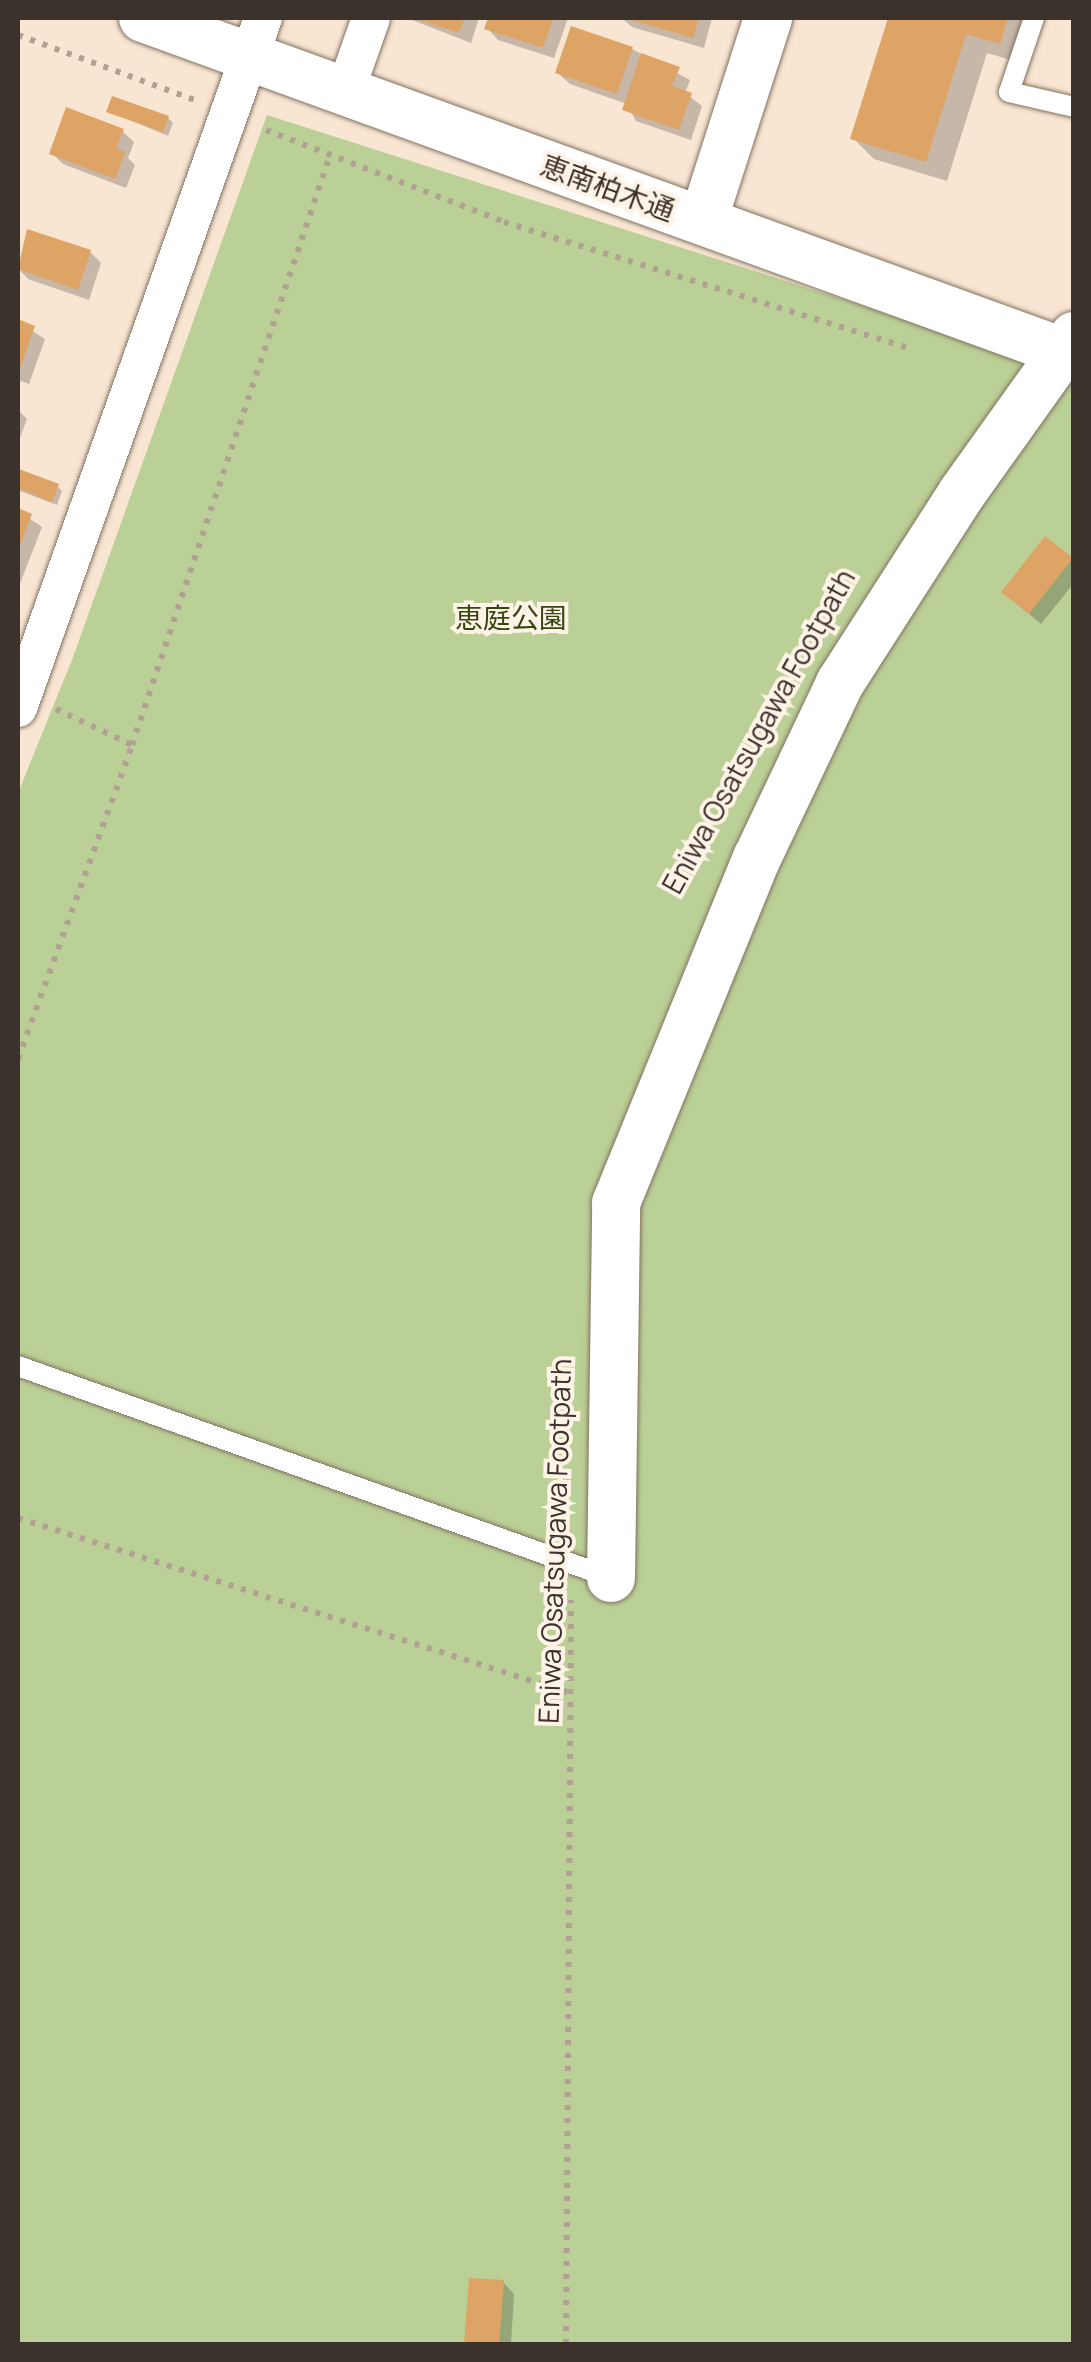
<!DOCTYPE html>
<html>
<head>
<meta charset="utf-8">
<style>
  body { margin:0 }
  #map { position:relative; width:1091px; height:2362px; overflow:hidden; background:#f8e5d2; font-family:Manrope,"Noto Sans JP",sans-serif }
  div>[style] { position:absolute }
  .green>* { inset:0; background:#bad096 }
  .shadow>* { inset:0; background:#0003 }
  .building>* { inset:0; background:#dda465 }
  .path>* { height:6px; margin-top:-3px; transform-origin:0; background:repeating-linear-gradient(90deg,#b0a193 0 5px,transparent 0 13px) }
  .roads { filter:drop-shadow(0 0 2px #837261) drop-shadow(0 0 2px #837261) }
  .service>* { height:20px; margin:-10px; padding:0 10px; transform-origin:10px; border-radius:10px; background:#fff }
  .minor>* { height:38px; margin:-19px; padding:0 19px; transform-origin:19px; border-radius:19px; background:#fff }
  .tertiary>* { height:48px; margin:-24px; padding:0 24px; transform-origin:24px; border-radius:24px; background:#fff }
  span { translate:-50% -50%; white-space:nowrap; text-align:center; line-height:1.15; -webkit-text-stroke:8px #fff3e8; paint-order:stroke }
  .street-label { font-size:28px; color:#3a322b }
  .park-label { font-size:28px; color:#36460f }
  .frame { position:absolute; inset:0; border:20px solid #3a322b; pointer-events:none }
</style>
</head>
<body>
<div id="map">
  <div class="green">
    <i style="clip-path:polygon(267px 115px,1073px 373px,1073px 2344px,18px 2344px,18px 793px,72px 660px)"></i>
  </div>
  <div class="shadow">
    <i style="clip-path:polygon(407px 18px,479px 18px,471px 43px)"></i>
    <i style="clip-path:polygon(490px 18px,568px 18px,554px 58px,498px 40px,487px 28px)"></i>
    <i style="clip-path:polygon(622px 18px,712px 18px,704px 48px,632px 27px)"></i>
    <i style="clip-path:polygon(891px 18px,1027px 18px,1021px 63px,987px 53px,947px 181px,874px 159px,853px 138px)"></i>
    <i style="clip-path:polygon(632px 49px,690px 80px,685px 93px,702px 106px,691px 140px,636px 121px,627px 104px,570px 84px,558px 73px)"></i>
    <i style="clip-path:polygon(109px 111px,168px 118px,173px 123px,168px 136px)"></i>
    <i style="clip-path:polygon(122px 131px,134px 142px,128px 158px,135px 165px,126px 188px,63px 164px,52px 153px)"></i>
    <i style="clip-path:polygon(29px 232px,90px 252px,101px 263px,89px 300px,28px 279px,18px 268px)"></i>
    <i style="clip-path:polygon(18px 322px,45px 339px,29px 384px,18px 380px)"></i>
    <i style="clip-path:polygon(18px 410px,27px 419px,18px 443px)"></i>
    <i style="clip-path:polygon(20px 472px,57px 486px,62px 491px,57px 505px,20px 491px)"></i>
    <i style="clip-path:polygon(18px 511px,42px 527px,19px 586px,18px 585px)"></i>
    <i style="clip-path:polygon(1046px 539px,1074px 562px,1074px 583px,1041px 624px,1016px 603px)"></i>
    <i style="clip-path:polygon(471px 2280px,503px 2282px,514px 2294px,511px 2344px,466px 2344px)"></i>
  </div>
  <div class="building">
    <i style="clip-path:polygon(414px 18px,465px 18px,459px 33px)"></i>
    <i style="clip-path:polygon(488px 18px,553px 18px,543px 48px,484px 29px)"></i>
    <i style="clip-path:polygon(625px 18px,699px 18px,693px 38px)"></i>
    <i style="clip-path:polygon(888px 18px,1008px 18px,1000px 44px,966px 34px,926px 162px,850px 139px)"></i>
    <i style="clip-path:polygon(571px 26px,633px 47px,617px 94px,555px 73px)"></i>
    <i style="clip-path:polygon(641px 53px,680px 67px,672px 86px,692px 93px,679px 130px,622px 110px)"></i>
    <i style="clip-path:polygon(112px 96px,169px 116px,163px 132px,106px 112px)"></i>
    <i style="clip-path:polygon(66px 107px,124px 129px,116px 148px,125px 152px,115px 179px,49px 154px)"></i>
    <i style="clip-path:polygon(27px 229px,91px 250px,78px 290px,18px 269px)"></i>
    <i style="clip-path:polygon(18px 319px,35px 326px,18px 374px)"></i>
    <i style="clip-path:polygon(19px 469px,59px 484px,52px 502px,18px 488px)"></i>
    <i style="clip-path:polygon(18px 508px,32px 514px,18px 551px)"></i>
    <i style="clip-path:polygon(1045px 536px,1073px 558px,1029px 614px,1001px 592px)"></i>
    <i style="clip-path:polygon(469px 2278px,504px 2280px,499px 2344px,464px 2344px)"></i>
  </div>
  <div class="path">
    <i style="left:18px;top:35px;width:189px;rotate:20.2deg"></i>
    <i style="left:266px;top:130px;width:255px;rotate:21.1deg"></i>
    <i style="left:504px;top:222px;width:427px;rotate:17.3deg"></i>
    <i style="left:56px;top:709px;width:84px;rotate:25.3deg"></i>
    <i style="left:18px;top:1059px;width:334px;rotate:-70deg"></i>
    <i style="left:132px;top:745px;width:619px;rotate:-71.45deg"></i>
    <i style="left:18px;top:1518px;width:576px;rotate:17.59deg"></i>
    <i style="left:566px;top:2344px;width:744px;rotate:-89.61deg"></i>
  </div>
  <div class="roads">
    <div class="service">
      <i style="left:1034px;top:18px;width:78px;rotate:108.7deg"></i>
      <i style="left:1009px;top:92px;width:67px;rotate:13deg"></i>
      <i style="left:18px;top:1366px;width:628px;rotate:19.65deg"></i>
    </div>
    <div class="minor">
      <i style="left:345px;top:92px;width:78px;rotate:-70.6deg"></i>
      <i style="left:18px;top:708px;width:732px;rotate:-70.45deg"></i>
    </div>
    <div class="tertiary">
      <i style="left:143px;top:18px;width:990px;rotate:19.95deg"></i>
      <i style="left:703px;top:221px;width:213px;rotate:-72.2deg"></i>
      <i style="left:611px;top:1578px;width:375px;rotate:-89.2deg"></i>
      <i style="left:616px;top:1203px;width:373px;rotate:-67.8deg"></i>
      <i style="left:757px;top:858px;width:194px;rotate:-64.6deg"></i>
      <i style="left:840px;top:683px;width:226px;rotate:-57.3deg"></i>
      <i style="left:962px;top:493px;width:193px;rotate:-54.5deg"></i>
    </div>
  </div>
  <div class="street-label">
    <span style="left:608px;top:187px;rotate:20deg">恵南柏木通</span>
    <span style="left:758px;top:731px;rotate:-61deg">Eniwa Osatsugawa Footpath</span>
    <span style="left:554px;top:1541px;rotate:-88deg">Eniwa Osatsugawa Footpath</span>
  </div>
  <div class="park-label">
    <span style="left:511px;top:617px">恵庭公園</span>
  </div>
  <div class="frame"></div>
</div>
</body>
</html>
